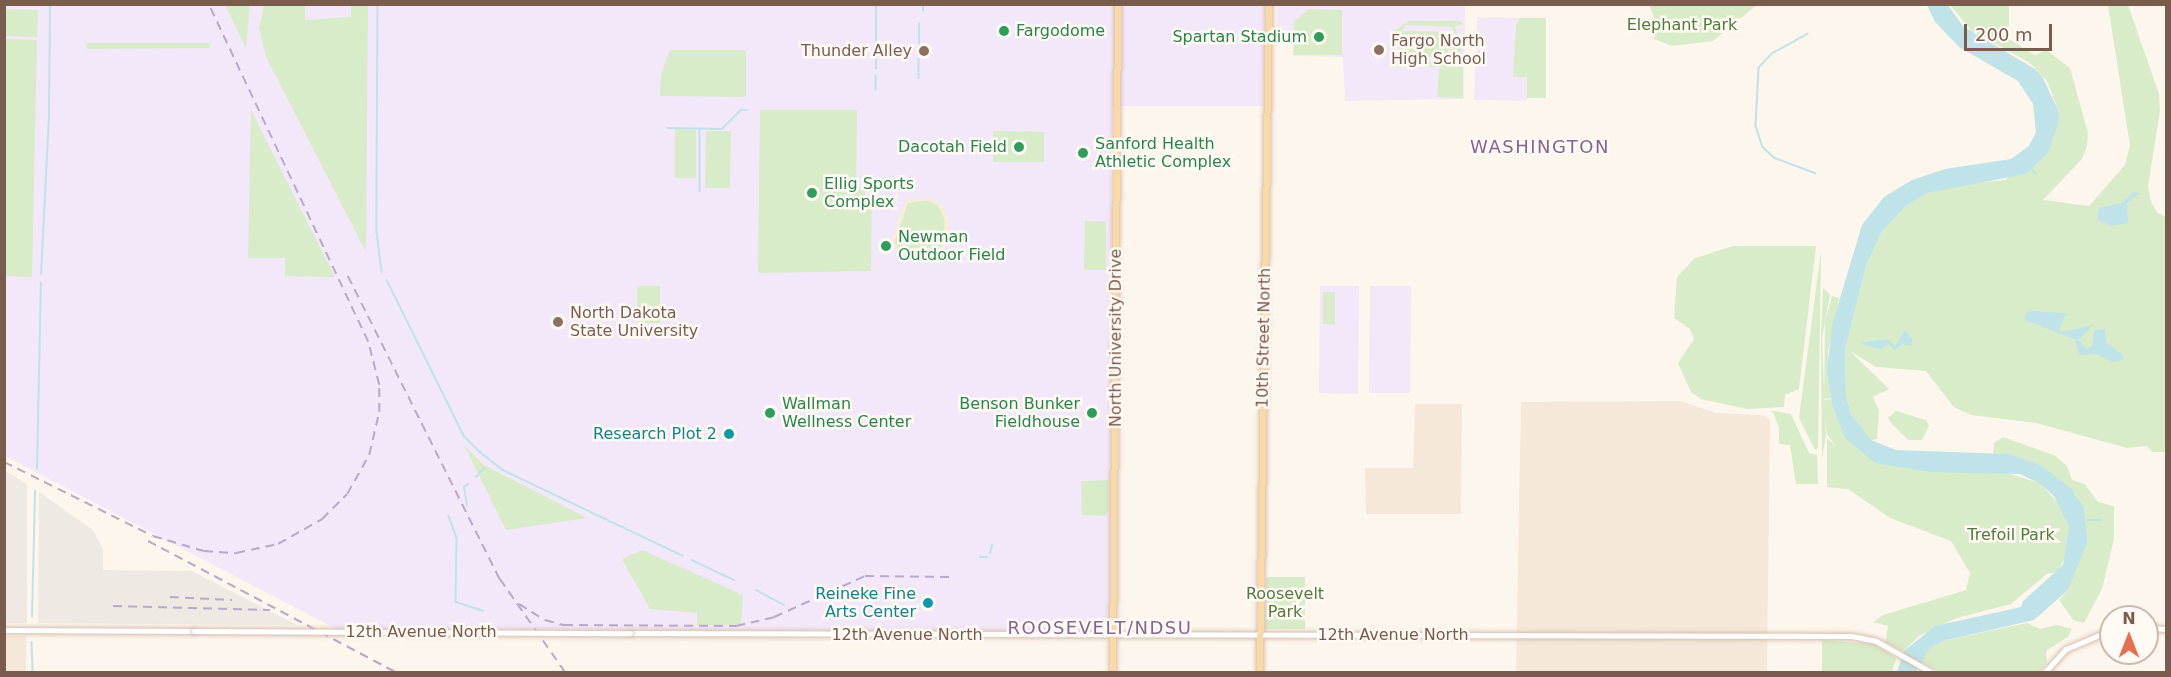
<!DOCTYPE html>
<html>
<head>
<meta charset="utf-8">
<style>
  body { margin:0 }
  #map { position:relative; width:2171px; height:677px; overflow:hidden; background:#fdf6ec; font-family:"DejaVu Sans",sans-serif }
  div>[style] { position:absolute }
  .residential>* { inset:0; background:#f5e8da }
  .industrial>* { inset:0; background:#efe9e4 }
  .education>* { inset:0; background:#f3e8fa }
  .green>* { inset:0; background:#d8ecc9 }
  .sand>* { inset:0; background:#fcefc7 }
  .water>* { inset:0; background:#bfe3e8 }
  .stream>* { height:1.5px; margin:-0.75px; padding:0 0.75px; transform-origin:0.75px; border-radius:0.75px; background:#bfe3e8 }
  .river>* { height:5px; margin:-2.5px; padding:0 2.5px; transform-origin:2.5px; border-radius:2.5px; background:#bfe3e8 }
  .roads { filter:drop-shadow(0 0 2px #d6c0b0) drop-shadow(0 0 2px #d6c0b0) }
  .secondary>* { height:5px; margin:-2.5px; padding:0 2.5px; transform-origin:2.5px; border-radius:2.5px; background:#fff }
  .primary>* { height:6px; margin:-3px; padding:0 3px; transform-origin:3px; border-radius:3px; background:#fbd9a5 }
  .rail>* { height:1.5px; margin-top:-0.75px; transform-origin:0; background:repeating-linear-gradient(90deg,#b9a8c9 0 9px,transparent 0 15px) }
  .bridges { filter:drop-shadow(0 0 2px #d6c0b0) drop-shadow(0 0 2px #d6c0b0) }
  .secondary-bridge>* { height:5px; margin:-2.5px; padding:0 2.5px; transform-origin:2.5px; border-radius:2.5px; background:#fff }
  .dots>* { width:16px; height:16px; translate:-50% -50%; box-sizing:border-box; border:3px solid #fffaf3; border-radius:50% }
  span { translate:-50% -50%; white-space:nowrap; text-align:center; line-height:1.15; -webkit-text-stroke:5px #fffaf3; paint-order:stroke }
  .park-label { font-size:16px; color:#537a41 }
  .leisure-label { font-size:16px; color:#27864d }
  .left { translate:0 -50%; text-align:left }
  .right { translate:-100% -50%; text-align:right }
  .education-label { font-size:16px; color:#785e54 }
  .street-label { font-size:16px; color:#7a5c4d }
  .culture-label { font-size:16px; color:#0d838f }
  .neighbourhood-label { font-size:18px; color:#846695; letter-spacing:1.5px }
  .frame { position:absolute; inset:0; border:6px solid #7a5c4d; pointer-events:none }
  .north { position:absolute; left:2099px; top:605px; width:60px; height:60px; box-sizing:border-box; background:#fffaf3; border:2px solid #cabbb1; border-radius:50%; rotate:0deg; font-size:16px; font-weight:700; line-height:24px; text-align:center; color:#7a5c4d }
  .north::after { content:''; display:block; margin:auto; width:21px; height:27px; background:#e76f51; clip-path:polygon(50% 0,100% 100%,50% 72%,0 100%) }
  .scale { position:absolute; left:1964px; top:24px; width:88px; height:27px; box-sizing:border-box; border:3px solid #7a5c4d; border-top:0; padding-left:8px; font-size:18px; line-height:21px; white-space:nowrap; color:#7a5c4d; -webkit-text-stroke:4px #fffaf3; paint-order:stroke }
</style>
</head>
<body>
<div id="map">
  <div class="residential">
    <i style="clip-path:polygon(1680px 401px,1716px 413px,1763px 415px,1770px 420px,1767px 672px,1516px 672px,1521px 402px)"></i>
    <i style="clip-path:polygon(1415px 404px,1462px 404px,1461px 514px,1366px 514px,1365px 468px,1413px 468px)"></i>
    <i style="clip-path:polygon(4px 636px,26px 636px,26px 672px,5px 672px)"></i>
  </div>
  <div class="industrial">
    <i style="clip-path:polygon(5px 471px,27px 484px,27px 623px,5px 623px)"></i>
    <i style="clip-path:polygon(39px 492px,93px 530px,103px 549px,103px 570px,192px 571px,297px 625px,38px 623px)"></i>
  </div>
  <div class="education">
    <i style="clip-path:polygon(4px 5px,1265px 5px,1263px 106px,1112px 106px,1110px 631px,338px 630px,5px 456px)"></i>
    <i style="clip-path:polygon(1277px 5px,1465px 5px,1464px 99px,1345px 101px,1343px 57px,1294px 56px,1294px 43px,1277px 43px)"></i>
    <i style="clip-path:polygon(1477px 17px,1520px 18px,1516px 25px,1513px 76px,1527px 77px,1527px 101px,1474px 100px)"></i>
    <i style="clip-path:polygon(1320px 286px,1359px 286px,1358px 394px,1319px 393px)"></i>
    <i style="clip-path:polygon(1370px 286px,1411px 286px,1410px 393px,1369px 393px)"></i>
  </div>
  <div class="green">
    <i style="clip-path:polygon(225px 5px,250px 5px,246px 48px)"></i>
    <i style="clip-path:polygon(264px 5px,305px 5px,305px 20px,351px 17px,351px 5px,368px 5px,366px 252px,266px 57px,259px 28px)"></i>
    <i style="clip-path:polygon(1649px 5px,1649px 4px,1757px 5px,1713px 41px,1672px 46px,1654px 39px,1654px 17px)"></i>
    <i style="clip-path:polygon(1950px 5px,2009px 5px,2009px 26px,1998px 32px,2035px 55px,2046px 50px,2070px 68px,2088px 133px,2087px 146px,2082px 159px,2043px 200px,2089px 206px,2125px 165px,2130px 146px,2108px 5px,2128px 5px,2159px 94px,2160px 111px,2148px 186px,2151px 202px,2158px 213px,2166px 217px,2166px 452px,2153px 452px,2146px 446px,2127px 448px,2036px 423px,1971px 415px,1954px 407px,1926px 371px,1876px 367px,1850px 351px,1889px 389px,1873px 397px,1879px 411px,1877px 439px,1871px 440px,1860px 430px,1851px 414px,1846px 396px,1845px 350px,1866px 266px,1881px 233px,1905px 207px,1927px 193px,1963px 184px,2006px 180px,2059px 112px,2047px 81px,2030px 63px,1971px 30px)"></i>
    <i style="clip-path:polygon(5px 9px,38px 10px,37px 37px,5px 36px)"></i>
    <i style="clip-path:polygon(1309px 9px,1342px 10px,1342px 55px,1293px 55px,1294px 21px)"></i>
    <i style="clip-path:polygon(1520px 18px,1546px 18px,1546px 98px,1527px 98px,1527px 77px,1513px 77px,1516px 25px)"></i>
    <i style="clip-path:polygon(evenodd,1408px 21px,1461px 21px,1462px 25px,1455px 26px,1462px 49px,1452px 65px,1463px 64px,1463px 98px,1437px 97px,1439px 69px,1444px 67px,1391px 67px,1392px 63px,1398px 62px,1391px 48px,1393px 32px,1408px 21px,1406px 25px,1451px 27px,1457px 37px,1449px 37px,1449px 51px,1457px 51px,1455px 56px,1450px 62px,1429px 61px,1446px 63px,1403px 61px,1396px 52px,1395px 40px,1406px 25px)"></i>
    <i style="clip-path:polygon(1400px 31px,1448px 32px,1448px 57px,1399px 56px)"></i>
    <i style="clip-path:polygon(5px 39px,37px 40px,32px 277px,5px 276px)"></i>
    <i style="clip-path:polygon(86px 43px,210px 43px,210px 48px,86px 49px)"></i>
    <i style="clip-path:polygon(670px 50px,746px 50px,746px 97px,660px 96px,661px 74px)"></i>
    <i style="clip-path:polygon(251px 110px,296px 200px,335px 277px,285px 276px,285px 258px,248px 258px)"></i>
    <i style="clip-path:polygon(760px 110px,857px 110px,856px 189px,865px 189px,865px 196px,872px 197px,871px 271px,758px 273px)"></i>
    <i style="clip-path:polygon(675px 129px,696px 130px,696px 178px,675px 178px)"></i>
    <i style="clip-path:polygon(706px 131px,731px 131px,730px 188px,705px 188px)"></i>
    <i style="clip-path:polygon(993px 131px,1044px 132px,1044px 162px,993px 162px)"></i>
    <i style="clip-path:polygon(925px 200px,938px 205px,943px 214px,946px 229px,943px 244px,941px 248px,898px 249px,894px 242px,908px 203px)"></i>
    <i style="clip-path:polygon(1085px 221px,1106px 222px,1106px 270px,1084px 270px)"></i>
    <i style="clip-path:polygon(1733px 246px,1816px 246px,1799px 389px,1785px 395px,1784px 407px,1747px 409px,1701px 399px,1691px 392px,1678px 363px,1694px 339px,1690px 329px,1674px 318px,1677px 277px,1695px 258px)"></i>
    <i style="clip-path:polygon(1821px 251px,1818px 448px,1815px 450px,1799px 418px)"></i>
    <i style="clip-path:polygon(637px 286px,660px 286px,660px 323px,637px 323px)"></i>
    <i style="clip-path:polygon(1823px 288px,1830px 295px,1822px 338px,1826px 435px,1822px 459px,1821px 335px)"></i>
    <i style="clip-path:polygon(1323px 292px,1335px 292px,1335px 325px,1323px 324px)"></i>
    <i style="clip-path:polygon(1832px 296px,1839px 298px,1828px 351px,1831px 398px,1824px 399px,1825px 322px)"></i>
    <i style="clip-path:polygon(1831px 399px,1845px 438px,1930px 472px,2000px 471px,2040px 483px,2063px 509px,2069px 526px,2065px 557px,2058px 572px,2047px 574px,2011px 604px,1957px 618px,1919px 636px,1904px 651px,1885px 642px,1888px 626px,1873px 622px,1883px 615px,1966px 590px,1970px 573px,1951px 541px,1890px 518px,1848px 489px,1827px 487px,1827px 438px,1836px 447px,1827px 434px,1825px 417px,1824px 400px)"></i>
    <i style="clip-path:polygon(1768px 410px,1791px 414px,1809px 453px,1817px 455px,1818px 484px,1796px 484px,1790px 445px,1779px 444px,1779px 428px,1773px 412px)"></i>
    <i style="clip-path:polygon(1896px 411px,1926px 420px,1929px 426px,1922px 440px,1908px 440px,1892px 424px,1888px 418px)"></i>
    <i style="clip-path:polygon(2003px 437px,2054px 455px,2067px 466px,2072px 480px,2085px 484px,2098px 502px,2114px 506px,2114px 539px,2102px 589px,2084px 623px,2073px 620px,2059px 600px,2068px 590px,2088px 542px,2084px 508px,2069px 488px,2038px 464px,1993px 453px,1994px 443px)"></i>
    <i style="clip-path:polygon(464px 445px,484px 465px,587px 518px,506px 530px)"></i>
    <i style="clip-path:polygon(1109px 480px,1109px 511px,1104px 516px,1082px 515px,1081px 481px)"></i>
    <i style="clip-path:polygon(642px 550px,743px 595px,741px 625px,697px 625px,697px 613px,650px 609px,622px 559px)"></i>
    <i style="clip-path:polygon(1266px 577px,1305px 577px,1305px 629px,1265px 629px)"></i>
    <i style="clip-path:polygon(2027px 623px,2040px 629px,2057px 625px,2072px 629px,2068px 637px,2046px 651px,2047px 662px,2040px 672px,1940px 672px,1920px 661px,1929px 649px,1943px 641px)"></i>
    <i style="clip-path:polygon(1822px 640px,1873px 644px,1896px 658px,1892px 672px,1822px 672px)"></i>
  </div>
  <div class="sand">
    <i style="clip-path:polygon(evenodd,929px 198px,940px 204px,948px 222px,948px 238px,941px 252px,897px 251px,892px 242px,906px 201px,929px 198px,928px 200px,938px 205px,945px 220px,942px 247px,898px 249px,894px 242px,908px 203px,928px 200px)"></i>
  </div>
  <div class="water">
    <i style="clip-path:polygon(1927px 5px,1948px 5px,1963px 26px,2035px 69px,2042px 76px,2059px 112px,2058px 124px,2048px 153px,2026px 174px,1927px 193px,1905px 207px,1881px 233px,1866px 266px,1845px 350px,1846px 396px,1851px 414px,1871px 440px,1896px 450px,2008px 454px,2038px 464px,2078px 498px,2084px 508px,2088px 542px,2068px 590px,2034px 620px,1943px 641px,1929px 649px,1916px 672px,1897px 672px,1904px 651px,1935px 626px,2021px 607px,2023px 601px,2063px 565px,2069px 526px,2054px 496px,2039px 483px,2020px 474px,1930px 472px,1875px 463px,1845px 438px,1832px 404px,1827px 370px,1832px 325px,1862px 225px,1884px 197px,1912px 180px,1945px 169px,2011px 159px,2029px 146px,2036px 132px,2033px 104px,2018px 81px,1959px 47px,1935px 22px)"></i>
    <i style="clip-path:polygon(2133px 192px,2140px 193px,2127px 204px,2128px 223px,2112px 226px,2097px 220px,2099px 208px,2122px 203px)"></i>
    <i style="clip-path:polygon(2031px 311px,2066px 313px,2059px 330px,2062px 332px,2093px 325px,2078px 340px,2087px 349px,2092px 347px,2094px 330px,2105px 329px,2106px 342px,2123px 355px,2123px 360px,2112px 362px,2097px 354px,2080px 355px,2074px 339px,2025px 320px,2025px 314px)"></i>
    <i style="clip-path:polygon(1905px 330px,1912px 338px,1912px 346px,1903px 344px,1894px 350px,1889px 344px,1881px 349px,1859px 343px,1887px 339px,1895px 346px)"></i>
  </div>
  <div class="stream">
    <i style="left:378px;top:4px;width:228px;rotate:90.3deg"></i>
    <i style="left:377px;top:232px;width:40px;rotate:82.9deg"></i>
    <i style="left:923px;top:11px;width:7px;rotate:-90deg"></i>
    <i style="left:1808px;top:34px;width:41px;rotate:150.9deg"></i>
    <i style="left:1772px;top:54px;width:19px;rotate:133deg"></i>
    <i style="left:1759px;top:68px;width:58px;rotate:93deg"></i>
    <i style="left:1756px;top:126px;width:22px;rotate:72deg"></i>
    <i style="left:1763px;top:147px;width:16px;rotate:43deg"></i>
    <i style="left:1775px;top:158px;width:43px;rotate:20.6deg"></i>
    <i style="left:919px;top:54px;width:30px;rotate:-90deg"></i>
    <i style="left:919px;top:59px;width:19px;rotate:90deg"></i>
    <i style="left:876px;top:69px;width:65px;rotate:-90deg"></i>
    <i style="left:876px;top:75px;width:15px;rotate:90deg"></i>
    <i style="left:668px;top:128px;width:54px;rotate:1.1deg"></i>
    <i style="left:722px;top:129px;width:27px;rotate:-45deg"></i>
    <i style="left:741px;top:110px;width:6px"></i>
    <i style="left:700px;top:129px;width:62px;rotate:90deg"></i>
    <i style="left:2031px;top:168px;width:8px;rotate:50deg"></i>
    <i style="left:41px;top:274px;width:160px;rotate:-87.1deg"></i>
    <i style="left:49px;top:114px;width:110px;rotate:-89.5deg"></i>
    <i style="left:387px;top:280px;width:174px;rotate:63.7deg"></i>
    <i style="left:464px;top:436px;width:23px;rotate:45deg"></i>
    <i style="left:480px;top:452px;width:29px;rotate:38deg"></i>
    <i style="left:503px;top:470px;width:199px;rotate:25.5deg"></i>
    <i style="left:37px;top:469px;width:186px;rotate:-88.8deg"></i>
    <i style="left:476px;top:477px;width:12px;rotate:-48deg"></i>
    <i style="left:467px;top:506px;width:19px;rotate:-99deg"></i>
    <i style="left:464px;top:487px;width:5px;rotate:-37deg"></i>
    <i style="left:449px;top:516px;width:23px;rotate:70deg"></i>
    <i style="left:457px;top:538px;width:64px;rotate:90.9deg"></i>
    <i style="left:456px;top:602px;width:28px;rotate:18deg"></i>
    <i style="left:2087px;top:520px;width:14px"></i>
    <i style="left:990px;top:554px;width:9px;rotate:-77deg"></i>
    <i style="left:980px;top:557px;width:7px"></i>
    <i style="left:692px;top:560px;width:47px;rotate:25.5deg"></i>
    <i style="left:756px;top:590px;width:32px;rotate:28deg"></i>
    <i style="left:32px;top:617px;width:126px;rotate:-88.6deg"></i>
    <i style="left:32px;top:642px;width:30px;rotate:88deg"></i>
  </div>
  <div class="river">
    <i style="left:2040px;top:468px;width:39px;rotate:37deg"></i>
  </div>
  <div class="roads">
    <div class="secondary">
      <i style="left:2147px;top:628px;width:19px;rotate:3deg"></i>
      <i style="left:4px;top:630px;width:190px;rotate:0.3deg"></i>
      <i style="left:630px;top:633px;width:1221px;rotate:0.14deg"></i>
      <i style="left:1851px;top:636px;width:25px;rotate:11deg"></i>
      <i style="left:1876px;top:641px;width:63px;rotate:29.4deg"></i>
      <i style="left:2045px;top:672px;width:31px;rotate:-48deg"></i>
      <i style="left:2066px;top:649px;width:49px;rotate:-22.9deg"></i>
    </div>
    <div class="primary">
      <i style="left:1113px;top:672px;width:668px;rotate:-89.57deg"></i>
      <i style="left:1260px;top:672px;width:668px;rotate:-89.23deg"></i>
    </div>
  </div>
  <div class="rail">
    <i style="left:348px;top:276px;width:339px;rotate:63.4deg"></i>
    <i style="left:500px;top:579px;width:113px;rotate:55deg"></i>
    <i style="left:4px;top:462px;width:166px;rotate:26.4deg"></i>
    <i style="left:153px;top:536px;width:53px;rotate:16.4deg"></i>
    <i style="left:204px;top:551px;width:32px;rotate:4deg"></i>
    <i style="left:236px;top:553px;width:43px;rotate:-12.1deg"></i>
    <i style="left:278px;top:544px;width:51px;rotate:-29.6deg"></i>
    <i style="left:322px;top:519px;width:35px;rotate:-45deg"></i>
    <i style="left:347px;top:494px;width:45px;rotate:-60.6deg"></i>
    <i style="left:369px;top:455px;width:44px;rotate:-76.9deg"></i>
    <i style="left:379px;top:412px;width:27px;rotate:-90deg"></i>
    <i style="left:379px;top:385px;width:44px;rotate:-104.3deg"></i>
    <i style="left:368px;top:342px;width:374px;rotate:-115.3deg"></i>
    <i style="left:148px;top:541px;width:280px;rotate:27.9deg"></i>
    <i style="left:170px;top:597px;width:62px;rotate:2.8deg"></i>
    <i style="left:519px;top:604px;width:31px;rotate:32deg"></i>
    <i style="left:545px;top:620px;width:20px;rotate:15deg"></i>
    <i style="left:564px;top:625px;width:172px;rotate:0.3deg"></i>
    <i style="left:736px;top:626px;width:39px;rotate:-13deg"></i>
    <i style="left:774px;top:617px;width:100px;rotate:-24.3deg"></i>
    <i style="left:865px;top:576px;width:85px;rotate:0.7deg"></i>
    <i style="left:113px;top:606px;width:157px;rotate:1.5deg"></i>
  </div>
  <div class="bridges">
    <div class="secondary-bridge">
      <i style="left:194px;top:631px;width:436px;rotate:0.3deg"></i>
    </div>
  </div>
  <div class="dots">
    <i style="left:1004px;top:31px;background:#2e9e5b"></i>
    <i style="left:1319px;top:37px;background:#2e9e5b"></i>
    <i style="left:1379px;top:50px;background:#8d6e63"></i>
    <i style="left:924px;top:51px;background:#8d6e63"></i>
    <i style="left:1019px;top:147px;background:#2e9e5b"></i>
    <i style="left:1083px;top:153px;background:#2e9e5b"></i>
    <i style="left:812px;top:193px;background:#2e9e5b"></i>
    <i style="left:886px;top:246px;background:#2e9e5b"></i>
    <i style="left:558px;top:322px;background:#8d6e63"></i>
    <i style="left:770px;top:413px;background:#2e9e5b"></i>
    <i style="left:1092px;top:413px;background:#2e9e5b"></i>
    <i style="left:729px;top:434px;background:#0f9aa8"></i>
    <i style="left:928px;top:603px;background:#0f9aa8"></i>
  </div>
  <div class="park-label">
    <span style="left:1682px;top:25px">Elephant Park</span>
    <span style="left:2011px;top:535px">Trefoil Park</span>
    <span style="left:1285px;top:603px">Roosevelt<br>Park</span>
  </div>
  <div class="leisure-label">
    <span class="left" style="left:1016px;top:31px">Fargodome</span>
    <span class="right" style="left:1307px;top:37px">Spartan Stadium</span>
    <span class="left" style="left:1095px;top:153px">Sanford Health<br>Athletic Complex</span>
    <span class="right" style="left:1007px;top:147px">Dacotah Field</span>
    <span class="left" style="left:824px;top:193px">Ellig Sports<br>Complex</span>
    <span class="left" style="left:898px;top:246px">Newman<br>Outdoor Field</span>
    <span class="left" style="left:782px;top:413px">Wallman<br>Wellness Center</span>
    <span class="right" style="left:1080px;top:413px">Benson Bunker<br>Fieldhouse</span>
  </div>
  <div class="education-label">
    <span class="left" style="left:1391px;top:50px">Fargo North<br>High School</span>
    <span class="right" style="left:912px;top:51px">Thunder Alley</span>
    <span class="left" style="left:570px;top:322px">North Dakota<br>State University</span>
  </div>
  <div class="street-label">
    <span style="left:1116px;top:338px;rotate:-90deg">North University Drive</span>
    <span style="left:1264px;top:338px;rotate:-89deg">10th Street North</span>
    <span style="left:421px;top:632px">12th Avenue North</span>
    <span style="left:907px;top:635px">12th Avenue North</span>
    <span style="left:1393px;top:635px">12th Avenue North</span>
  </div>
  <div class="culture-label">
    <span class="right" style="left:717px;top:434px">Research Plot 2</span>
    <span class="right" style="left:916px;top:603px">Reineke Fine<br>Arts Center</span>
  </div>
  <div class="neighbourhood-label">
    <span style="left:1540px;top:147px">WASHINGTON</span>
    <span style="left:1100px;top:628px">ROOSEVELT/NDSU</span>
  </div>
  <div class="frame"></div>
  <div class="north">N</div>
  <div class="scale">200 m</div>
</div>
</body>
</html>
